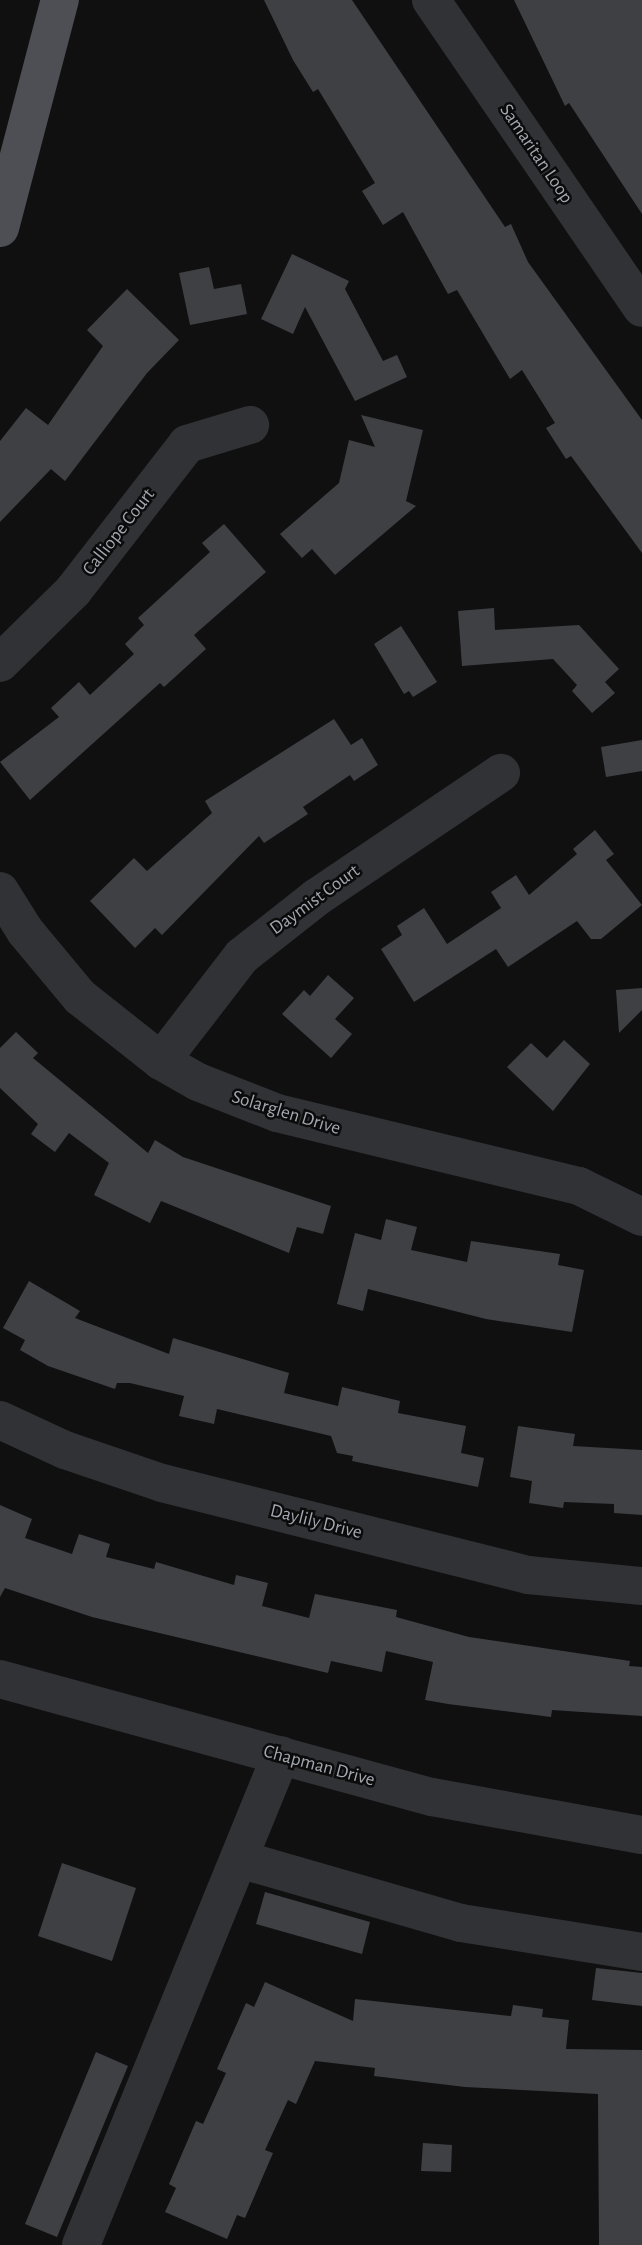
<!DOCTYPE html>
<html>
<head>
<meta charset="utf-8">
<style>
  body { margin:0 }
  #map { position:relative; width:642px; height:2245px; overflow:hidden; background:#101011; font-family:"Alegreya Sans",sans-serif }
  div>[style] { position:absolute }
  .building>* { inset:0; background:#3f4044 }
  .minor>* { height:38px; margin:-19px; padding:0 19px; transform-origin:19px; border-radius:19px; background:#313235 }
  .major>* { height:38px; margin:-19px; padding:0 19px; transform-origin:19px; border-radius:19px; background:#4d4f54 }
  span { translate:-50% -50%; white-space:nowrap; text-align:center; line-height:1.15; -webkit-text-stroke:5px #0b0b0c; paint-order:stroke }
  .street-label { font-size:19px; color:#a2a7b0 }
</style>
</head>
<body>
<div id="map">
  <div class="building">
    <i style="clip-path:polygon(264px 0,352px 0,505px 227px,511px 224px,528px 262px,642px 420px,642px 553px,571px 456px,566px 459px,546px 428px,555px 423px,522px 370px,510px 379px,457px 290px,448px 294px,403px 212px,383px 225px,362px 191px,375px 183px,318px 89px,313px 92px,293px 60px)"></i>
    <i style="clip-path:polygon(514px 0,642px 0,642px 214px,569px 103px,565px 106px)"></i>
    <i style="clip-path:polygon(292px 254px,349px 281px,345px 289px,383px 361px,397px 355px,407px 377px,355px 401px,305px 307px,293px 334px,261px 319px)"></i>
    <i style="clip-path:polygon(209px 267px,214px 289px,241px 284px,247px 314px,190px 325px,179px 273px)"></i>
    <i style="clip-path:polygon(127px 289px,179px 340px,147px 373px,65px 481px,51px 469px,0 522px,0 441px,26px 408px,48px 425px,103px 346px,87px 330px)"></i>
    <i style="clip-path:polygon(361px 415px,423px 430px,406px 501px,416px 506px,335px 575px,312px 549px,302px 558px,280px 534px,339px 483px,349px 440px,375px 447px)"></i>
    <i style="clip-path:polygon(224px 524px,266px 572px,194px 635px,206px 649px,164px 687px,160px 683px,30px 800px,0 762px,59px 717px,51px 708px,79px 682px,90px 695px,134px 654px,125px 644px,144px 625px,138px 618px,210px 552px,202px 543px)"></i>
    <i style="clip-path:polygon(494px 608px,495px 630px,579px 625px,619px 669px,605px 682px,615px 693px,592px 713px,572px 691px,577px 685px,553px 659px,462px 666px,458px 611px)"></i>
    <i style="clip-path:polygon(401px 626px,437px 682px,413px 697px,409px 691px,404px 694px,374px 644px)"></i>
    <i style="clip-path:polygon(334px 719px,351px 745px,362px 738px,378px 765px,354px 781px,350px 775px,303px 807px,308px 814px,264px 843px,259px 836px,162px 935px,155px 928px,135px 948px,90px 901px,134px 858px,147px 871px,212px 813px,205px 801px)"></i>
    <i style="clip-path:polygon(642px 740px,642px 771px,606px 777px,601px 747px)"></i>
    <i style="clip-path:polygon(595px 830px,614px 854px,606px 860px,642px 905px,601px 939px,591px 939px,577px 921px,508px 967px,496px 949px,414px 1002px,381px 949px,402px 935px,397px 926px,424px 908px,447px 944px,501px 908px,491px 892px,516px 875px,529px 895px,577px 854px,573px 849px)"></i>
    <i style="clip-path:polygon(328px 975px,354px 998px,335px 1019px,352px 1034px,331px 1058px,282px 1014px,304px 990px,310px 996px)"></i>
    <i style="clip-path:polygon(642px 988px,642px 1010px,619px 1033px,616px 990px)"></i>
    <i style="clip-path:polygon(16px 1032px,38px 1053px,33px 1058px,148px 1153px,155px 1140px,183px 1157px,331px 1206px,323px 1234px,297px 1227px,289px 1253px,161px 1201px,150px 1223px,94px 1195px,109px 1163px,69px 1133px,55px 1152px,31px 1134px,38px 1124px,0 1088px,0 1048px)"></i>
    <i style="clip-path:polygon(564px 1040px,590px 1064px,553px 1111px,507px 1067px,531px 1043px,547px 1058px)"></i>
    <i style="clip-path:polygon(386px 1219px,417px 1227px,411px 1250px,467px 1262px,471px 1241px,560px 1254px,558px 1265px,584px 1270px,572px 1332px,486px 1319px,368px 1289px,363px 1311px,337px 1304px,355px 1233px,381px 1240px)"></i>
    <i style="clip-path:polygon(29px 1281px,80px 1311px,75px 1318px,169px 1354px,173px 1338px,289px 1373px,284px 1393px,338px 1406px,342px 1387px,400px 1401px,398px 1413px,466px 1426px,461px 1453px,484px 1458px,478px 1487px,352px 1461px,353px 1456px,337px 1453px,331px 1436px,217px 1409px,214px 1424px,179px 1416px,184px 1396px,130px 1383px,117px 1383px,115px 1389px,48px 1366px,20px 1350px,25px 1340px,3px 1328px)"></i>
    <i style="clip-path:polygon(518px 1426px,575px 1434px,573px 1446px,642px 1450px,642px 1515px,614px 1513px,614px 1504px,564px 1502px,563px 1508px,529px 1503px,532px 1481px,510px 1477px)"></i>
    <i style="clip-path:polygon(0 1505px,32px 1519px,25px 1538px,72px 1554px,79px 1534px,110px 1544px,106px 1557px,154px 1569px,156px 1562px,234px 1585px,236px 1575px,268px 1583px,262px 1606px,309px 1618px,315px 1594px,397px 1610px,396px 1617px,469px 1637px,630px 1661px,629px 1666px,642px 1667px,642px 1716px,552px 1710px,551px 1717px,448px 1704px,425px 1700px,433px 1662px,386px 1651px,382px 1672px,331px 1661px,328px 1673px,92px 1617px,5px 1588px,0 1597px)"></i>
    <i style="clip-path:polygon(62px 1863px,136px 1888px,112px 1961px,38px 1936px)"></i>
    <i style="clip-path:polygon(265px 1892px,370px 1922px,362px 1954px,256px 1924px)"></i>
    <i style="clip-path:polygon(596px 1968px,642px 1973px,642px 2006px,592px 2000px)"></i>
    <i style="clip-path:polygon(265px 1982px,353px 2021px,355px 1999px,511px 2016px,513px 2005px,543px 2009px,542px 2017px,569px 2020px,566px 2049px,642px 2050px,642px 2245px,599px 2245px,598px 2094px,465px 2087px,374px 2076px,375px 2068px,315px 2061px,296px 2104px,288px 2100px,265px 2150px,273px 2153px,245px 2218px,237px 2215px,227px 2239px,165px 2212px,176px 2188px,169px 2184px,196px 2121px,203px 2124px,226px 2073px,217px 2069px,246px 2003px,254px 2007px)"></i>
    <i style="clip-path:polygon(96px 2052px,128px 2066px,57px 2237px,25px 2224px)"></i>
    <i style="clip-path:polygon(423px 2143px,452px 2145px,451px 2172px,421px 2171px)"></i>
  </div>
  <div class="minor">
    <i style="left:431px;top:0;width:373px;rotate:55.6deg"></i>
    <i style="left:0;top:663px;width:103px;rotate:-44.6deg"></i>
    <i style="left:73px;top:591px;width:186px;rotate:-52.2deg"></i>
    <i style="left:187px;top:444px;width:66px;rotate:-16.8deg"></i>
    <i style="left:0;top:891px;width:47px;rotate:58deg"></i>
    <i style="left:25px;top:931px;width:86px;rotate:50.2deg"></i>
    <i style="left:80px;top:997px;width:103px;rotate:38.3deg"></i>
    <i style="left:161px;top:1061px;width:43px;rotate:29.6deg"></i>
    <i style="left:198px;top:1082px;width:85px;rotate:21.4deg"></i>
    <i style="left:277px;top:1113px;width:311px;rotate:13.6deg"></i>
    <i style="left:579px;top:1186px;width:70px;rotate:26.2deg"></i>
    <i style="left:161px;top:1061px;width:133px;rotate:-52.4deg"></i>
    <i style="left:242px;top:956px;width:95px;rotate:-38.2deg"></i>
    <i style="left:317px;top:897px;width:222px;rotate:-34deg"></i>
    <i style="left:0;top:1420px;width:72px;rotate:24.8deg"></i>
    <i style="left:65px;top:1450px;width:102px;rotate:18.8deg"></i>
    <i style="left:162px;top:1483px;width:377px;rotate:14.1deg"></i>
    <i style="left:528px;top:1575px;width:115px;rotate:5.5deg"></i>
    <i style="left:0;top:1679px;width:448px;rotate:15.3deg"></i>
    <i style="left:432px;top:1797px;width:213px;rotate:10.3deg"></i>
    <i style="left:239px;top:1859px;width:231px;rotate:16.1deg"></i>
    <i style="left:461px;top:1923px;width:183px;rotate:9.1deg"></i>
    <i style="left:81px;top:2245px;width:529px;rotate:-67.8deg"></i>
  </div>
  <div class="major">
    <i style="left:0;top:228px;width:236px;rotate:-75.3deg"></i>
  </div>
  <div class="street-label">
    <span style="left:536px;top:154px;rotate:56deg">Samaritan Loop</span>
    <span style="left:119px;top:532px;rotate:-52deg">Calliope Court</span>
    <span style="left:315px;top:900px;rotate:-36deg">Daymist Court</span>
    <span style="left:286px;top:1113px;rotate:17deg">Solarglen Drive</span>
    <span style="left:316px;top:1522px;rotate:14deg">Daylily Drive</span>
    <span style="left:319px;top:1766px;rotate:15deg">Chapman Drive</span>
  </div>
</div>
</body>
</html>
